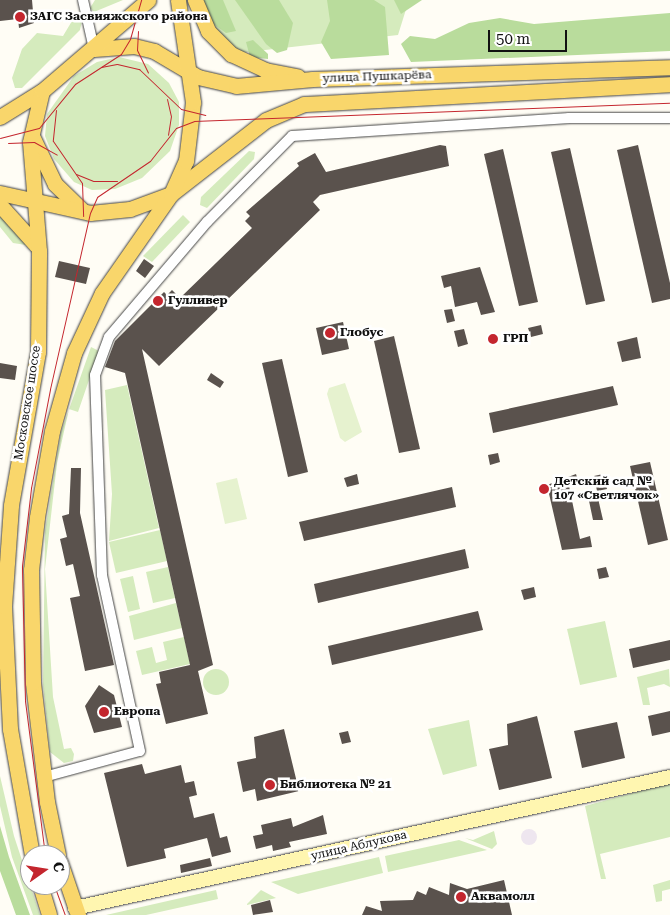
<!DOCTYPE html>
<html>
<head>
<meta charset="utf-8">
<style>
  body { margin:0 }
  #map { position:relative; width:670px; height:915px; overflow:hidden; background:#fffdf5; font-family:"Roboto Serif",serif }
  div>[style] { position:absolute }
  .industrial>* { inset:0; background:#eee6ef }
  .round { border-radius:50% }
  .green>* { inset:0; background:#d5ebbd }
  .forest>* { inset:0; background:#b9dc9c }
  .pitch>* { inset:0; background:#e6f2cf }
  .building>* { inset:0; background:#5a524d }
  .roads { filter:drop-shadow(0 0 1px #444) drop-shadow(0 0 1px #444) }
  .street>* { height:10px; margin:-5px; padding:0 5px; transform-origin:5px; border-radius:5px; background:#fff }
  .secondary>* { height:14px; margin:-7px; padding:0 7px; transform-origin:7px; border-radius:7px; background:#fff6b0 }
  .primary>* { height:15px; margin:-7.5px; padding:0 7.5px; transform-origin:7.5px; border-radius:7.5px; background:#f9d66b }
  .tram>* { height:1px; margin:-0.5px; padding:0 0.5px; transform-origin:0.5px; border-radius:0.5px; background:#c4262e }
  .dots>* { width:14px; height:14px; translate:-50% -50%; box-sizing:border-box; border:2px solid #fff; border-radius:50% }
  span { translate:-50% -50%; white-space:nowrap; text-align:center; line-height:1.15; -webkit-text-stroke:5px #fff; paint-order:stroke }
  .poi-label { font-size:12px; color:#111; font-weight:700 }
  .left { translate:0 -50%; text-align:left }
  .street-label { font-size:12px; color:#111 }
  .north { position:absolute; left:20px; top:845px; width:50px; height:50px; box-sizing:border-box; background:#fff; border:1px solid #a0a0a0; border-radius:50%; rotate:77deg; font-size:14px; font-weight:700; line-height:20px; text-align:center; color:#111 }
  .north::after { content:''; display:block; margin:auto; width:18px; height:22px; background:#c4262e; clip-path:polygon(50% 0,100% 100%,50% 72%,0 100%) }
  .scale { position:absolute; left:488px; top:30px; width:79px; height:22px; box-sizing:border-box; border:2px solid #111; border-top:0; padding-left:6px; font-size:15px; line-height:18px; white-space:nowrap; color:#111; -webkit-text-stroke:4px #fff; paint-order:stroke }
</style>
</head>
<body>
<div id="map">
  <div class="industrial">
    <i class="round" style="left:521px;top:829px;width:16px;height:16px"></i>
  </div>
  <div class="green">
    <i style="clip-path:polygon(95px 0,123px 0,94px 12px,90px 8px)"></i>
    <i style="clip-path:polygon(199px 0,408px 0,408px 3px,398px 35px,239px 53px,216px 33px)"></i>
    <i style="clip-path:polygon(75px 16px,82px 21px,80px 30px,22px 88px,15px 88px,12px 78px,22px 49px,37px 33px,63px 36px)"></i>
    <i style="clip-path:polygon(119px 57px,148px 64px,169px 83px,179px 102px,179px 125px,170px 151px,142px 178px,115px 189px,92px 190px,74px 182px,54px 159px,45px 136px,47px 114px,74px 76px,97px 62px)"></i>
    <i style="clip-path:polygon(249px 151px,255px 152px,254px 159px,207px 208px,200px 205px,201px 197px)"></i>
    <i style="clip-path:polygon(0 209px,26px 244px,26px 245px,13px 243px,0 227px)"></i>
    <i style="clip-path:polygon(183px 215px,190px 222px,152px 262px,143px 256px)"></i>
    <i style="clip-path:polygon(91px 347px,99px 351px,78px 412px,69px 409px,57px 463px,45px 569px,53px 697px,64px 749px,71px 748px,74px 754px,73px 761px,64px 763px,50px 752px,43px 684px,45px 531px,61px 432px)"></i>
    <i style="clip-path:polygon(127px 385px,159px 528px,109px 541px,112px 494px,105px 390px)"></i>
    <i style="clip-path:polygon(160px 530px,167px 561px,116px 573px,109px 542px)"></i>
    <i style="clip-path:polygon(168px 567px,175px 598px,153px 603px,146px 572px)"></i>
    <i style="clip-path:polygon(133px 576px,140px 609px,128px 612px,120px 579px)"></i>
    <i style="clip-path:polygon(176px 603px,182px 628px,134px 640px,129px 616px)"></i>
    <i style="clip-path:polygon(605px 621px,617px 677px,580px 685px,567px 629px)"></i>
    <i style="clip-path:polygon(184px 637px,190px 664px,142px 675px,136px 651px,152px 647px,156px 663px,167px 660px,163px 642px)"></i>
    <i style="clip-path:polygon(669px 669px,670px 687px,664px 684px,647px 688px,650px 705px,643px 705px,637px 677px)"></i>
    <i class="round" style="left:203px;top:669px;width:26px;height:26px"></i>
    <i style="clip-path:polygon(469px 720px,477px 766px,443px 775px,428px 729px)"></i>
    <i style="clip-path:polygon(0 776px,14px 836px,40px 915px,33px 915px,12px 857px,0 806px)"></i>
    <i style="clip-path:polygon(670px 783px,670px 837px,600px 854px,606px 879px,601px 879px,585px 806px)"></i>
    <i style="clip-path:polygon(494px 831px,497px 844px,492px 849px,465px 838px,473px 840px)"></i>
    <i style="clip-path:polygon(459px 840px,487px 850px,388px 872px,385px 856px)"></i>
    <i style="clip-path:polygon(379px 857px,383px 873px,298px 894px,271px 882px)"></i>
    <i style="clip-path:polygon(670px 880px,670px 889px,662px 891px,662px 901px,656px 902px,653px 885px)"></i>
    <i style="clip-path:polygon(216px 890px,218px 899px,146px 915px,106px 915px)"></i>
    <i style="clip-path:polygon(261px 890px,276px 898px,247px 905px,247px 904px)"></i>
  </div>
  <div class="forest">
    <i style="clip-path:polygon(203px 0,223px 0,236px 31px,226px 33px,212px 23px)"></i>
    <i style="clip-path:polygon(235px 0,279px 0,293px 23px,287px 50px,277px 53px,266px 44px)"></i>
    <i style="clip-path:polygon(327px 0,374px 0,385px 7px,389px 55px,331px 59px,321px 42px,330px 21px)"></i>
    <i style="clip-path:polygon(394px 0,422px 0,401px 14px)"></i>
    <i style="clip-path:polygon(670px 13px,670px 51px,411px 62px,401px 44px,410px 36px,435px 39px,469px 23px,500px 18px,534px 24px)"></i>
    <i style="clip-path:polygon(253px 40px,268px 54px,268px 59px,250px 57px,246px 42px)"></i>
    <i style="clip-path:polygon(0 826px,9px 857px,30px 915px,16px 915px,0 871px)"></i>
  </div>
  <div class="pitch">
    <i style="clip-path:polygon(345px 383px,362px 432px,345px 442px,340px 438px,327px 394px,329px 388px)"></i>
    <i style="clip-path:polygon(237px 478px,247px 519px,225px 524px,216px 483px)"></i>
  </div>
  <div class="building">
    <i style="clip-path:polygon(0 0,32px 0,34px 23px,19px 28px,18px 19px,0 21px)"></i>
    <i style="clip-path:polygon(440px 145px,446px 146px,449px 166px,320px 195px,313px 202px,320px 210px,159px 366px,142px 349px,213px 665px,198px 671px,208px 714px,166px 724px,156px 684px,161px 683px,159px 672px,190px 665px,125px 373px,105px 367px,115px 341px,164px 292px,167px 295px,172px 290px,180px 298px,252px 228px,245px 221px,250px 216px,246px 212px,299px 166px,297px 163px,315px 153px,326px 172px)"></i>
    <i style="clip-path:polygon(638px 145px,670px 283px,670px 299px,652px 303px,617px 150px)"></i>
    <i style="clip-path:polygon(570px 148px,605px 301px,586px 305px,551px 152px)"></i>
    <i style="clip-path:polygon(503px 149px,538px 302px,519px 306px,484px 154px)"></i>
    <i style="clip-path:polygon(144px 259px,154px 266px,145px 278px,136px 271px)"></i>
    <i style="clip-path:polygon(59px 261px,90px 268px,86px 284px,55px 277px)"></i>
    <i style="clip-path:polygon(480px 267px,495px 312px,481px 315px,477px 302px,455px 307px,451px 286px,444px 288px,441px 276px)"></i>
    <i style="clip-path:polygon(452px 309px,455px 321px,447px 323px,444px 310px)"></i>
    <i style="clip-path:polygon(343px 322px,349px 349px,322px 355px,316px 328px)"></i>
    <i style="clip-path:polygon(541px 325px,543px 334px,531px 337px,528px 328px)"></i>
    <i style="clip-path:polygon(464px 329px,468px 344px,458px 347px,454px 331px)"></i>
    <i style="clip-path:polygon(394px 336px,420px 449px,399px 453px,374px 341px)"></i>
    <i style="clip-path:polygon(637px 337px,641px 358px,622px 362px,617px 342px)"></i>
    <i style="clip-path:polygon(282px 359px,308px 472px,288px 477px,262px 363px)"></i>
    <i style="clip-path:polygon(0 363px,17px 366px,15px 380px,0 378px)"></i>
    <i style="clip-path:polygon(211px 373px,224px 382px,220px 388px,207px 380px)"></i>
    <i style="clip-path:polygon(613px 386px,618px 405px,493px 433px,489px 413px)"></i>
    <i style="clip-path:polygon(498px 453px,500px 462px,490px 465px,488px 455px)"></i>
    <i style="clip-path:polygon(650px 462px,668px 540px,648px 545px,630px 466px)"></i>
    <i style="clip-path:polygon(71px 468px,81px 468px,80px 513px,114px 665px,85px 671px,70px 598px,80px 596px,73px 564px,66px 566px,60px 539px,67px 537px,62px 516px,69px 514px)"></i>
    <i style="clip-path:polygon(357px 474px,359px 484px,347px 487px,344px 478px)"></i>
    <i style="clip-path:polygon(576px 474px,579px 484px,569px 486px,580px 539px,590px 536px,592px 547px,562px 550px,547px 485px)"></i>
    <i style="clip-path:polygon(603px 474px,607px 489px,597px 491px,594px 476px)"></i>
    <i style="clip-path:polygon(452px 487px,456px 507px,304px 541px,299px 522px)"></i>
    <i style="clip-path:polygon(597px 494px,603px 520px,593px 520px,588px 496px)"></i>
    <i style="clip-path:polygon(465px 549px,469px 568px,318px 603px,314px 584px)"></i>
    <i style="clip-path:polygon(606px 567px,609px 577px,599px 579px,597px 569px)"></i>
    <i style="clip-path:polygon(534px 587px,536px 597px,524px 600px,521px 590px)"></i>
    <i style="clip-path:polygon(478px 611px,483px 630px,332px 665px,328px 646px)"></i>
    <i style="clip-path:polygon(670px 640px,670px 660px,633px 668px,629px 649px)"></i>
    <i style="clip-path:polygon(99px 685px,114px 695px,122px 727px,94px 733px,85px 706px)"></i>
    <i style="clip-path:polygon(670px 711px,670px 732px,652px 736px,648px 716px)"></i>
    <i style="clip-path:polygon(537px 716px,552px 778px,499px 790px,489px 749px,508px 745px,507px 724px)"></i>
    <i style="clip-path:polygon(617px 722px,625px 758px,582px 768px,574px 731px)"></i>
    <i style="clip-path:polygon(284px 729px,299px 791px,257px 801px,255px 789px,243px 792px,237px 762px,256px 758px,254px 737px)"></i>
    <i style="clip-path:polygon(348px 731px,351px 742px,342px 744px,339px 733px)"></i>
    <i style="clip-path:polygon(142px 764px,145px 774px,181px 765px,185px 783px,194px 781px,197px 795px,189px 797px,194px 818px,214px 813px,220px 838px,227px 836px,231px 852px,212px 857px,207px 838px,164px 849px,166px 858px,127px 867px,104px 773px)"></i>
    <i style="clip-path:polygon(323px 815px,327px 834px,289px 842px,291px 847px,273px 851px,272px 845px,256px 849px,253px 836px,263px 834px,261px 825px,291px 818px,293px 827px)"></i>
    <i style="clip-path:polygon(210px 858px,212px 866px,181px 873px,180px 865px)"></i>
    <i style="clip-path:polygon(504px 880px,512px 915px,362px 915px,366px 906px,382px 911px,380px 901px,413px 900px,417px 891px,426px 895px,429px 887px,449px 895px,450px 883px,467px 889px)"></i>
    <i style="clip-path:polygon(270px 900px,273px 912px,253px 915px,251px 905px)"></i>
  </div>
  <div class="roads">
    <div class="street">
      <i style="left:83px;top:0;width:50px;rotate:77.3deg"></i>
      <i style="left:44px;top:777px;width:99px;rotate:-15.2deg"></i>
      <i style="left:140px;top:751px;width:180px;rotate:-102.2deg"></i>
      <i style="left:102px;top:575px;width:200px;rotate:-92deg"></i>
      <i style="left:95px;top:375px;width:40px;rotate:-69.8deg"></i>
      <i style="left:109px;top:337px;width:151px;rotate:-49.6deg"></i>
      <i style="left:207px;top:222px;width:121px;rotate:-45.3deg"></i>
      <i style="left:292px;top:136px;width:278px;rotate:-3.7deg"></i>
      <i style="left:569px;top:118px;width:101px"></i>
    </div>
    <div class="secondary">
      <i style="left:75px;top:908px;width:609px;rotate:-12.42deg"></i>
    </div>
    <div class="primary">
      <i style="left:195px;top:0;width:34px;rotate:67deg"></i>
      <i style="left:208px;top:31px;width:33px;rotate:45deg"></i>
      <i style="left:231px;top:54px;width:38px;rotate:25deg"></i>
      <i style="left:265px;top:70px;width:33px;rotate:11deg"></i>
      <i style="left:94px;top:49px;width:40px;rotate:-4.3deg"></i>
      <i style="left:134px;top:46px;width:21px;rotate:14deg"></i>
      <i style="left:154px;top:51px;width:51px;rotate:30.6deg"></i>
      <i style="left:198px;top:77px;width:39px;rotate:13deg"></i>
      <i style="left:236px;top:86px;width:77px;rotate:-5.2deg"></i>
      <i style="left:313px;top:79px;width:357px;rotate:-1.9deg"></i>
      <i style="left:0;top:117px;width:49px;rotate:-31.8deg"></i>
      <i style="left:32px;top:136px;width:53px;rotate:64.4deg"></i>
      <i style="left:55px;top:184px;width:39px;rotate:44deg"></i>
      <i style="left:0;top:193px;width:92px;rotate:12.5deg"></i>
      <i style="left:90px;top:213px;width:40px;rotate:-5.7deg"></i>
      <i style="left:130px;top:209px;width:44px;rotate:-20.1deg"></i>
      <i style="left:171px;top:194px;width:120px;rotate:-37.9deg"></i>
      <i style="left:266px;top:120px;width:41px;rotate:-22.8deg"></i>
      <i style="left:304px;top:104px;width:367px;rotate:-3.1deg"></i>
      <i style="left:0;top:205px;width:54px;rotate:48deg"></i>
      <i style="left:32px;top:855px;width:128px;rotate:-99.9deg"></i>
      <i style="left:10px;top:729px;width:123px;rotate:-92.8deg"></i>
      <i style="left:4px;top:606px;width:101px;rotate:-86deg"></i>
      <i style="left:11px;top:505px;width:155px;rotate:-80deg"></i>
      <i style="left:38px;top:352px;width:101px;rotate:-89.4deg"></i>
      <i style="left:39px;top:251px;width:109px;rotate:-94.7deg"></i>
      <i style="left:30px;top:142px;width:52px;rotate:-76.8deg"></i>
      <i style="left:42px;top:91px;width:140px;rotate:-40.6deg"></i>
      <i style="left:58px;top:855px;width:54px;rotate:-101.7deg"></i>
      <i style="left:47px;top:802px;width:121px;rotate:-96.7deg"></i>
      <i style="left:33px;top:682px;width:112px;rotate:-91deg"></i>
      <i style="left:31px;top:570px;width:53px;rotate:-83.5deg"></i>
      <i style="left:37px;top:517px;width:87px;rotate:-80.1deg"></i>
      <i style="left:52px;top:431px;width:81px;rotate:-74.2deg"></i>
      <i style="left:74px;top:353px;width:66px;rotate:-65deg"></i>
      <i style="left:102px;top:293px;width:121px;rotate:-55.1deg"></i>
      <i style="left:171px;top:194px;width:36px;rotate:-66deg"></i>
      <i style="left:186px;top:161px;width:59px;rotate:-83.2deg"></i>
      <i style="left:193px;top:102px;width:103px;rotate:-98.4deg"></i>
      <i style="left:60px;top:862px;width:56px;rotate:71.2deg"></i>
      <i style="left:40px;top:885px;width:31px;rotate:73deg"></i>
    </div>
  </div>
  <div class="tram">
    <i style="left:138px;top:31px;width:19px;rotate:93deg"></i>
    <i style="left:137px;top:50px;width:25px;rotate:64deg"></i>
    <i style="left:101px;top:67px;width:16px;rotate:-11deg"></i>
    <i style="left:117px;top:64px;width:23px;rotate:13deg"></i>
    <i style="left:139px;top:69px;width:58px;rotate:43.6deg"></i>
    <i style="left:181px;top:109px;width:25px;rotate:14deg"></i>
    <i style="left:167px;top:99px;width:17px;rotate:77deg"></i>
    <i style="left:171px;top:116px;width:19px;rotate:99deg"></i>
    <i style="left:56px;top:110px;width:31px;rotate:96deg"></i>
    <i style="left:53px;top:141px;width:51px;rotate:55.4deg"></i>
    <i style="left:82px;top:183px;width:33px;rotate:88deg"></i>
    <i style="left:0;top:138px;width:40px;rotate:-14.4deg"></i>
    <i style="left:39px;top:128px;width:57px;rotate:-50.7deg"></i>
    <i style="left:75px;top:84px;width:55px;rotate:-33.1deg"></i>
    <i style="left:121px;top:54px;width:17px;rotate:-59deg"></i>
    <i style="left:130px;top:39px;width:41px;rotate:-74.2deg"></i>
    <i style="left:8px;top:143px;width:26px;rotate:-2deg"></i>
    <i style="left:34px;top:142px;width:26px;rotate:29deg"></i>
    <i style="left:76px;top:174px;width:18px;rotate:22deg"></i>
    <i style="left:93px;top:181px;width:24px"></i>
    <i style="left:45px;top:855px;width:156px;rotate:-97.4deg"></i>
    <i style="left:25px;top:700px;width:134px;rotate:-91.3deg"></i>
    <i style="left:22px;top:566px;width:79px;rotate:-83.4deg"></i>
    <i style="left:31px;top:488px;width:101px;rotate:-79.1deg"></i>
    <i style="left:50px;top:389px;width:180px;rotate:-77.2deg"></i>
    <i style="left:90px;top:213px;width:17px;rotate:-66deg"></i>
    <i style="left:97px;top:197px;width:64px;rotate:-34.2deg"></i>
    <i style="left:150px;top:161px;width:42px;rotate:-51.8deg"></i>
    <i style="left:176px;top:128px;width:19px;rotate:-21deg"></i>
    <i style="left:194px;top:121px;width:476px;rotate:-2.2deg"></i>
    <i style="left:54px;top:885px;width:32px;rotate:70deg"></i>
  </div>
  <div class="dots">
    <i style="left:20px;top:17px;background:#c4262e"></i>
    <i style="left:158px;top:301px;background:#c4262e"></i>
    <i style="left:330px;top:333px;background:#c4262e"></i>
    <i style="left:493px;top:339px;background:#c4262e"></i>
    <i style="left:544px;top:489px;background:#c4262e"></i>
    <i style="left:104px;top:712px;background:#c4262e"></i>
    <i style="left:270px;top:785px;background:#c4262e"></i>
    <i style="left:461px;top:897px;background:#c4262e"></i>
  </div>
  <div class="poi-label">
    <span class="left" style="left:30px;top:17px">ЗАГС Засвияжского района</span>
    <span class="left" style="left:168px;top:301px">Гулливер</span>
    <span class="left" style="left:340px;top:333px">Глобус</span>
    <span class="left" style="left:503px;top:339px">ГРП</span>
    <span class="left" style="left:554px;top:489px">Детский сад №<br>107 «Светлячок»</span>
    <span class="left" style="left:114px;top:712px">Европа</span>
    <span class="left" style="left:280px;top:785px">Библиотека № 21</span>
    <span class="left" style="left:471px;top:897px">Аквамолл</span>
  </div>
  <div class="street-label">
    <span style="left:377px;top:77px;rotate:-2deg">улица Пушкарёва</span>
    <span style="left:28px;top:403px;rotate:-81deg">Московское шоссе</span>
    <span style="left:359px;top:846px;rotate:-13deg">улица Аблукова</span>
  </div>
  <div class="north">С</div>
  <div class="scale">50 m</div>
</div>
</body>
</html>
